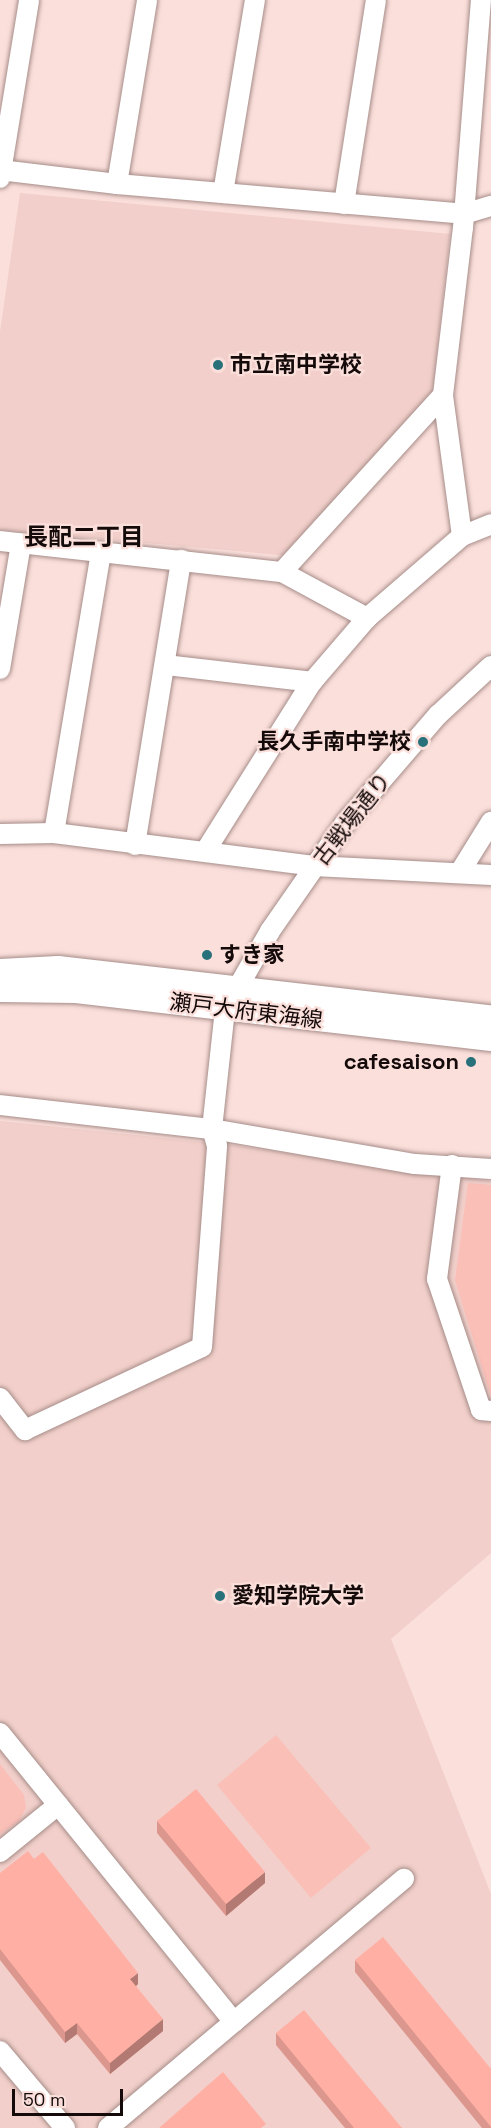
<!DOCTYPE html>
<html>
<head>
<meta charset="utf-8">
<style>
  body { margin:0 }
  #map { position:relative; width:491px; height:2128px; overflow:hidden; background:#fbdfdb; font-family:"Space Grotesk","Noto Sans JP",sans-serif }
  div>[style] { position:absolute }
  .built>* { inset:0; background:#f2cfca }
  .green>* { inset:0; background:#fabfb7 }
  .roads { filter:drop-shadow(0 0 2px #a68d89) drop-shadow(0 0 2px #a68d89) }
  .minor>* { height:20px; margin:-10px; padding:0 10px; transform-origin:10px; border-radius:10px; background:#fff }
  .major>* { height:24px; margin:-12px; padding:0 12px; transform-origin:12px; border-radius:12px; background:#fff }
  .wall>* { inset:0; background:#db968d }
  .shaded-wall>* { inset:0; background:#b27a73 }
  .building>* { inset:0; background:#ffafa4 }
  .dots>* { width:16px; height:16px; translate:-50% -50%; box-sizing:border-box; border:3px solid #fbdfdb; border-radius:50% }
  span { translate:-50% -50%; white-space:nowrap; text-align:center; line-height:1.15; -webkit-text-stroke:4.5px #fbdfdb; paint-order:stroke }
  .poi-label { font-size:22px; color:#130a09; font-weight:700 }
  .left { translate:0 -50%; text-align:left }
  .right { translate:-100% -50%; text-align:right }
  .street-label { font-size:22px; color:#130a09 }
  .neighbourhood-label { font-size:24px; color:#130a09; font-weight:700 }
  .scale { position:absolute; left:12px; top:2089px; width:111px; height:27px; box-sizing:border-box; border:3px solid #130a09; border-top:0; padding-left:8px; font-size:18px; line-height:21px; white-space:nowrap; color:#130a09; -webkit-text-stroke:4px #fbdfdb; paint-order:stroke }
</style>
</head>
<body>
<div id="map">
  <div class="built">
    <i style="clip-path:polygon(20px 193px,450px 234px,432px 398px,291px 556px,0 530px,0 332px)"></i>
    <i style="clip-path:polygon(0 1121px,223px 1144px,491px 1181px,491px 1553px,391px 1639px,491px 1894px,491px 2128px,0 2128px)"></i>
  </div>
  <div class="green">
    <i style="clip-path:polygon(468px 1183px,491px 1185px,491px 1397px,455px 1280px)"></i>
    <i style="clip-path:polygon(276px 1735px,371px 1848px,311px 1898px,217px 1785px)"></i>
    <i style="clip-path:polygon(0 1764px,24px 1795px,26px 1808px,19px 1821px,0 1834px)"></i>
  </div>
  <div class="roads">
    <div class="minor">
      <i style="left:0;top:170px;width:118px;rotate:6.8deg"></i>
      <i style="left:117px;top:184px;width:348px;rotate:4.9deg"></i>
      <i style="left:464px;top:214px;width:28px;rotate:-17deg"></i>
      <i style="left:0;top:178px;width:180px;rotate:-80.7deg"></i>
      <i style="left:117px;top:184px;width:186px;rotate:-80.7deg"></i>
      <i style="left:223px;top:193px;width:196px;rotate:-80.6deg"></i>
      <i style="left:344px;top:204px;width:206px;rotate:-81.1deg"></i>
      <i style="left:462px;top:536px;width:142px;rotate:-97.7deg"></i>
      <i style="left:443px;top:395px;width:168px;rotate:-83.2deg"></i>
      <i style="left:463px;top:228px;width:229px;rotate:-85.5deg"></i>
      <i style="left:0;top:541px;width:284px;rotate:6.3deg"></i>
      <i style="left:282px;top:572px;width:97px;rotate:28.4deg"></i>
      <i style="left:282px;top:572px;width:239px;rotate:-47.7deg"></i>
      <i style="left:166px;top:665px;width:147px;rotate:6.6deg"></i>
      <i style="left:0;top:669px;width:127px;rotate:-80.5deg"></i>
      <i style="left:54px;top:833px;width:285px;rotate:-80.5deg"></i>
      <i style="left:0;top:834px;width:54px;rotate:-1.1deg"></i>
      <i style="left:54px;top:833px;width:262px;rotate:7.2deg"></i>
      <i style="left:314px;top:866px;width:177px;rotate:2.9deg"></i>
      <i style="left:135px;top:845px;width:289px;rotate:-80.8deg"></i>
      <i style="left:206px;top:850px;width:199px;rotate:-57.8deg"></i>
      <i style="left:312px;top:682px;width:84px;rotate:-49.3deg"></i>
      <i style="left:367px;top:618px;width:125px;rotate:-40.8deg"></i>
      <i style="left:462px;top:536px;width:31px;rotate:-22deg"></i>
      <i style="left:460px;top:872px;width:59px;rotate:-58.2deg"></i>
      <i style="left:0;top:1105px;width:213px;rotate:6.5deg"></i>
      <i style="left:212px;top:1129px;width:206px;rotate:9.8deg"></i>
      <i style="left:415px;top:1164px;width:76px;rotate:3.8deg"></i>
      <i style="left:452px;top:1165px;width:115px;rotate:97.5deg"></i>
      <i style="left:437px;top:1279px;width:138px;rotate:71.4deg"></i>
      <i style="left:481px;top:1410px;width:10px;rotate:6deg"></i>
      <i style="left:0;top:1398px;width:41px;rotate:52deg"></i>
      <i style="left:25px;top:1430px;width:195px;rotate:-25.1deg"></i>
      <i style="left:202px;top:1347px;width:202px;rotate:-85.7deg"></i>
      <i style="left:217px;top:1146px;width:18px;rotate:-106deg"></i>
      <i style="left:212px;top:1129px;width:120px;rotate:-83.8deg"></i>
      <i style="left:225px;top:1010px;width:91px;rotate:-60.3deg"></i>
      <i style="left:270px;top:931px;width:131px;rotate:-55.2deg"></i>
      <i style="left:345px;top:823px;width:143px;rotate:-49.3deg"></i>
      <i style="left:438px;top:715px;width:72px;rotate:-42.8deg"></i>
      <i style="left:0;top:1733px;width:372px;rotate:51deg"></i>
      <i style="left:0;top:1852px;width:75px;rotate:-39deg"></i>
      <i style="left:0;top:2051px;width:101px;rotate:49.8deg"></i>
      <i style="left:108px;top:2128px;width:387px;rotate:-40.1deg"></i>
    </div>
    <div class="major">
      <i style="left:0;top:971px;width:58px;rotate:-3deg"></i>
      <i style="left:58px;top:968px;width:436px;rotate:6.5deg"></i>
      <i style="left:0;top:990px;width:76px;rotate:0.8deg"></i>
      <i style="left:76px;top:991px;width:418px;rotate:6.6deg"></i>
    </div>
  </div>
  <div class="wall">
    <i style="clip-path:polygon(157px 1821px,265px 1883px,226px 1916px,157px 1833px)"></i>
    <i style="clip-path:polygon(0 1873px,138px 1984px,136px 1986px,163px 2031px,110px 2074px,77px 2034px,65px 2043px,0 1960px)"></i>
    <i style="clip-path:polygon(355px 1960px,491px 2069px,491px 2128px,482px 2128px,355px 1972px)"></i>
    <i style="clip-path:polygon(276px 2033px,402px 2128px,345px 2128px,276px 2045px)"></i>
  </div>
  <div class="shaded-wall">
    <i style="clip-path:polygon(265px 1872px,265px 1883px,226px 1916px,226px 1904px)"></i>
    <i style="clip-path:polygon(138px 1973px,138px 1984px,130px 1991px,130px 1979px)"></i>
    <i style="clip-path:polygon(163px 2019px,163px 2031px,110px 2074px,110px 2063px)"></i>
    <i style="clip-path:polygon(77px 2023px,77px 2034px,65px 2043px,65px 2032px)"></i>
  </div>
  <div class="building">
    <i style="clip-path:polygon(196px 1789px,265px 1872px,226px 1904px,157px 1821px)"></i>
    <i style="clip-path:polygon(28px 1851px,34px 1859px,43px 1852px,138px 1973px,130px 1979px,163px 2019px,110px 2063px,77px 2023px,65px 2032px,0 1949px,0 1873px)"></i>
    <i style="clip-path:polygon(383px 1937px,491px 2069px,491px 2127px,355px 1960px)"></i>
    <i style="clip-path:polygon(304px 2010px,402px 2128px,354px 2128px,276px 2033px)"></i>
    <i style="clip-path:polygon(223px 2072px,266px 2124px,261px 2128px,159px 2128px)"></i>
  </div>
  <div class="dots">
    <i style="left:218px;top:365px;background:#28707a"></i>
    <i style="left:423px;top:742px;background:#28707a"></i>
    <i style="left:207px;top:955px;background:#28707a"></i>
    <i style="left:471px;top:1062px;background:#28707a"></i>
    <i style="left:220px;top:1596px;background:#28707a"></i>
  </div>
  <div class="poi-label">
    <span class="left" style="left:230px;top:365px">市立南中学校</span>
    <span class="right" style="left:411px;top:742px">長久手南中学校</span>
    <span class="left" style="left:219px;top:955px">すき家</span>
    <span class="right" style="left:459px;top:1062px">cafesaison</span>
    <span class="left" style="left:232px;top:1596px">愛知学院大学</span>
  </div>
  <div class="street-label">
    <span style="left:352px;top:819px;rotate:-52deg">古戦場通り</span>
    <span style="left:246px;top:1011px;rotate:7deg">瀬戸大府東海線</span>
  </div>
  <div class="neighbourhood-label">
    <span style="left:84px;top:537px">長配二丁目</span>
  </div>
  <div class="scale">50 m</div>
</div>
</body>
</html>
